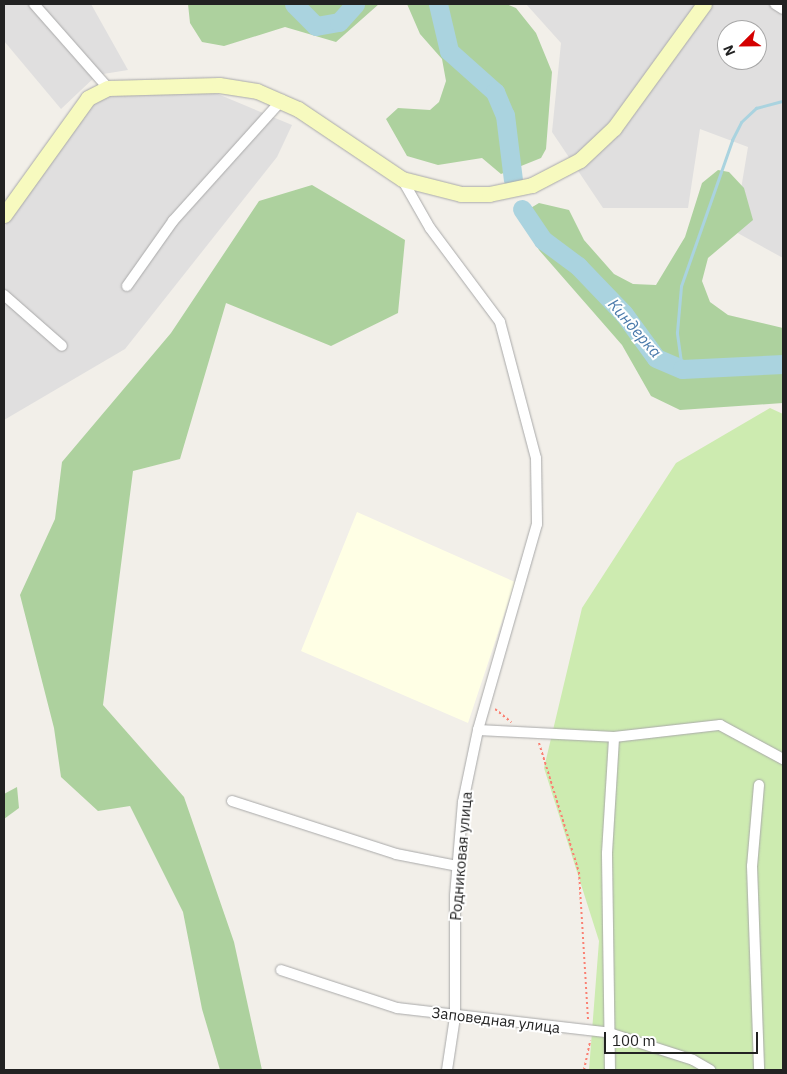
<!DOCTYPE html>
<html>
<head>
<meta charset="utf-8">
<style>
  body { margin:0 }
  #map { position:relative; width:787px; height:1074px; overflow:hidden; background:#f2efe9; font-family:"IBM Plex Sans",sans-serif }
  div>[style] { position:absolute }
  .residential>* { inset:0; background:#e0dfdf }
  .education>* { inset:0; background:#ffffe5 }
  .grass>* { inset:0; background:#cdebb0 }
  .forest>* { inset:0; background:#add19e }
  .stream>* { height:3px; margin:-1.5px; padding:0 1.5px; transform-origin:1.5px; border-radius:1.5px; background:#aad3df }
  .river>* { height:19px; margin:-9.5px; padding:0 9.5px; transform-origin:9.5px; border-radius:9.5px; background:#aad3df }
  .path>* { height:2px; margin-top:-1px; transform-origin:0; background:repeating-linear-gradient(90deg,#fa8072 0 2.5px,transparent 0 5px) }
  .roads { filter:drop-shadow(0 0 1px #a9a9a9) drop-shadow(0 0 1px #a9a9a9) }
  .street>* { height:10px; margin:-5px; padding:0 5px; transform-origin:5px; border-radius:5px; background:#fff }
  .secondary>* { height:15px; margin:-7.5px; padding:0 7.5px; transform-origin:7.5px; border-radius:7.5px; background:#f7fabf }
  span { translate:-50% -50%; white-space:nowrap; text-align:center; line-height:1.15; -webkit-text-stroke:4px #fff; paint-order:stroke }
  .street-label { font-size:15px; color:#222 }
  .water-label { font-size:16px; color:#4a7aab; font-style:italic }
  .frame { position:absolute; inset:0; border:5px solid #222; pointer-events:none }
  .north { position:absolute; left:717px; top:20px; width:50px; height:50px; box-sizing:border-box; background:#fff; border:1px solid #a7a7a7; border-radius:50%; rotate:247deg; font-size:14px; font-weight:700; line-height:20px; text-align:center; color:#222 }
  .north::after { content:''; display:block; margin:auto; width:18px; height:22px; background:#d40000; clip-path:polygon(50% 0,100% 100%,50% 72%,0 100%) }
  .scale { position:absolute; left:604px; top:1032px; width:154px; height:22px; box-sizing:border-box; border:2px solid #222; border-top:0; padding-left:6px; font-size:15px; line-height:18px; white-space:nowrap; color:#222; -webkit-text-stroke:4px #fff; paint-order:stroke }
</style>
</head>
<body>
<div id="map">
  <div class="residential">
    <i style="clip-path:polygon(4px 4px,91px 4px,128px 70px,97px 75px,61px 109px,4px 41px)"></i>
    <i style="clip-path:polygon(evenodd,526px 4px,783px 4px,783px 258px,734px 231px,748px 147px,700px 129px,688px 208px,603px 208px,552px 132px,561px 43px,526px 4px,727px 30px,757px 30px,757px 60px,727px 60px,727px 30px)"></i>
    <i style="clip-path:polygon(201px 87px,292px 125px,277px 157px,125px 349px,4px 420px,4px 227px,98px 94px)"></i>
  </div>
  <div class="education">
    <i style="clip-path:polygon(357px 512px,515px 582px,468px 723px,301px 651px)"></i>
  </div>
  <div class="grass">
    <i style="clip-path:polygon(770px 408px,783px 414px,783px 1070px,589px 1070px,599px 941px,544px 768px,582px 608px,676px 463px)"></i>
  </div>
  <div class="forest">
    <i style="clip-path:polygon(188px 4px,379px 4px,336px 42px,285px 27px,224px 46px,202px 42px,190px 23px)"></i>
    <i style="clip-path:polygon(407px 4px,506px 4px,516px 8px,536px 33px,552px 72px,546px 149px,541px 158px,501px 174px,482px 158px,438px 165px,407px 156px,386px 119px,398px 108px,430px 110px,439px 102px,446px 81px,442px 59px,420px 34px)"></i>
    <i style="clip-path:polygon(718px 170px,729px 172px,744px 188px,753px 220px,708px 258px,702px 281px,710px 302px,728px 315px,783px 328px,783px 403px,680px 410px,651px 396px,622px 345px,539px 250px,531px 236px,529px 209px,539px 203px,569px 210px,584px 240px,614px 274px,633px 284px,656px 285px,685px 237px,702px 183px)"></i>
    <i style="clip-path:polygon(312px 185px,405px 240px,398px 313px,331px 346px,226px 303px,180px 459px,133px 471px,103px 705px,184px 797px,234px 942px,262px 1070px,220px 1070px,202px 1009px,183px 912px,130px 806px,98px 811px,61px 777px,54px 728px,20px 595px,55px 519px,62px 462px,171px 333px,259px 201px)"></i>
    <i style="clip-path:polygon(17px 787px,19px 808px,4px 819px,4px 794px)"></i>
  </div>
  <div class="stream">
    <i style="left:682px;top:369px;width:37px;rotate:-98deg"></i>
    <i style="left:677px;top:332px;width:46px;rotate:-85deg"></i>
    <i style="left:681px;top:286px;width:155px;rotate:-70.7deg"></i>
    <i style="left:732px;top:140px;width:20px;rotate:-63deg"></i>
    <i style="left:741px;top:122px;width:21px;rotate:-43deg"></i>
    <i style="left:756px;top:108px;width:28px;rotate:-15deg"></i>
  </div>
  <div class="river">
    <i style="left:294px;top:4px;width:31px;rotate:45deg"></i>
    <i style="left:316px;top:26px;width:23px;rotate:-10deg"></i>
    <i style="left:339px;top:22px;width:24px;rotate:-48deg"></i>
    <i style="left:438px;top:4px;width:48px;rotate:76.8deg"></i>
    <i style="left:449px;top:51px;width:62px;rotate:41.7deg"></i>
    <i style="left:495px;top:92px;width:25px;rotate:67deg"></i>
    <i style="left:505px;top:115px;width:65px;rotate:83deg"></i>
    <i style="left:522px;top:209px;width:37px;rotate:56deg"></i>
    <i style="left:543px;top:240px;width:44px;rotate:36.6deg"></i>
    <i style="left:578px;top:266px;width:66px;rotate:46.2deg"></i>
    <i style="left:624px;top:314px;width:54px;rotate:54deg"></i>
    <i style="left:656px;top:358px;width:28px;rotate:23deg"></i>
    <i style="left:682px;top:369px;width:101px;rotate:-2.8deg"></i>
  </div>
  <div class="path">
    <i style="left:495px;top:709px;width:21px;rotate:39deg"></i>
    <i style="left:539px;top:743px;width:135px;rotate:72.8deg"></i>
    <i style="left:579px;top:872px;width:149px;rotate:86.5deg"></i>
    <i style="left:584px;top:1070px;width:30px;rotate:-78deg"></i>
  </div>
  <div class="roads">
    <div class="street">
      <i style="left:34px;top:4px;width:112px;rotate:48.6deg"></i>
      <i style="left:775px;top:4px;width:9px;rotate:32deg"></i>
      <i style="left:402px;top:179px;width:56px;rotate:60.3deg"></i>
      <i style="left:430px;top:228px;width:117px;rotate:53.3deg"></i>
      <i style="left:500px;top:322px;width:141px;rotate:75.2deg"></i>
      <i style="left:536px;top:458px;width:66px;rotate:89.1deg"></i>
      <i style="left:537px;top:524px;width:214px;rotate:106deg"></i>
      <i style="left:478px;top:730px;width:74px;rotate:101.8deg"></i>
      <i style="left:463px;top:802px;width:94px;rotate:94.9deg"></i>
      <i style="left:455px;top:896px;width:121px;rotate:90deg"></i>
      <i style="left:455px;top:1017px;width:54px;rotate:98.6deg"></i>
      <i style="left:127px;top:286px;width:80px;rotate:-54.7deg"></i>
      <i style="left:173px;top:221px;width:163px;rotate:-48deg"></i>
      <i style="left:4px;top:295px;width:77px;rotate:41.3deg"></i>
      <i style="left:478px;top:730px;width:136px;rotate:2.9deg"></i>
      <i style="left:614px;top:737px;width:107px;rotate:-6.5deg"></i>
      <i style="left:720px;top:725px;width:72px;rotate:28.4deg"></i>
      <i style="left:759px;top:785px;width:81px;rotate:94.9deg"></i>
      <i style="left:752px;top:866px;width:204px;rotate:88deg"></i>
      <i style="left:232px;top:801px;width:172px;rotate:17.9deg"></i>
      <i style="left:396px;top:854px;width:62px;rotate:11.1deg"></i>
      <i style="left:281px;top:970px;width:122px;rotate:18.1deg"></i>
      <i style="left:397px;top:1008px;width:210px;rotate:6.6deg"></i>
      <i style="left:606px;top:1032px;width:91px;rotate:17.8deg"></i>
      <i style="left:693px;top:1060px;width:20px;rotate:30deg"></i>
      <i style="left:610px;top:1070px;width:217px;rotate:-90.8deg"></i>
      <i style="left:607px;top:853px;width:116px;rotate:-86.5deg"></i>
    </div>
    <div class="secondary">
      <i style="left:4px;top:215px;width:144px;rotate:-54.3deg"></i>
      <i style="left:88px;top:98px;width:22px;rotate:-27deg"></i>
      <i style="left:108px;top:88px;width:111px;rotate:-1.5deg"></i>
      <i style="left:219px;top:85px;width:38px;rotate:9deg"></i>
      <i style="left:257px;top:91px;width:45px;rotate:23.7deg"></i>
      <i style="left:298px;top:109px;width:125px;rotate:33.9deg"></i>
      <i style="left:402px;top:179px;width:61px;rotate:14.3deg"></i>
      <i style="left:461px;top:194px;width:28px"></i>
      <i style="left:489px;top:194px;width:44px;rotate:-11.8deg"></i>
      <i style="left:532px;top:185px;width:54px;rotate:-27.5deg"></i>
      <i style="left:580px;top:160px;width:47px;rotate:-43.3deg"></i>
      <i style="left:614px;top:128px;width:153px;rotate:-54deg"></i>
    </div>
  </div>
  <div class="street-label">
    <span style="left:461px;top:856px;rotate:-85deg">Родниковая улица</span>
    <span style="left:496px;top:1020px;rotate:7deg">Заповедная улица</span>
  </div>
  <div class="water-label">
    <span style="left:635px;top:328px;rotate:49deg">Киндерка</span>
  </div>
  <div class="frame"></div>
  <div class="north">N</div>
  <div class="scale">100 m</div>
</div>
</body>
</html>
